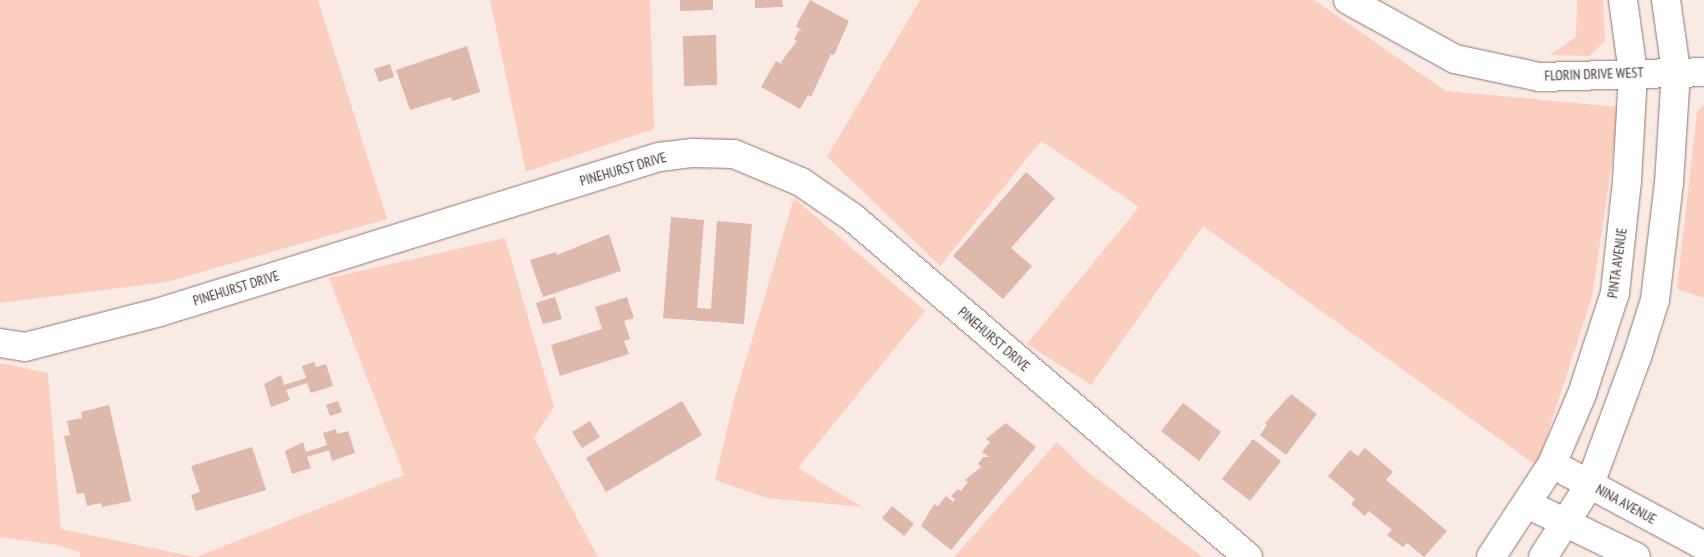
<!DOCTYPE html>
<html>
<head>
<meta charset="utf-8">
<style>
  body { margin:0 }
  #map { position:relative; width:1704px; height:557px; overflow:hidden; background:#faeae5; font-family:"PT Sans Narrow",sans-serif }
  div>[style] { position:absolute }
  .green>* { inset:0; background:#fbcfbf }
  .building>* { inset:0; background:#ddb8ab }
  .roads { filter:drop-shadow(0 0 1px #967468) drop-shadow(0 0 1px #967468) }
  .minor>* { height:28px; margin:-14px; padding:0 14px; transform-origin:14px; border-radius:14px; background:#fff }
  span { translate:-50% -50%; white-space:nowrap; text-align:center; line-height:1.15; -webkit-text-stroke:4.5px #fbfbfb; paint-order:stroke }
  .street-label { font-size:14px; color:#483933 }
</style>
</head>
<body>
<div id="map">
  <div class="green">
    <i style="clip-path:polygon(0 0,318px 0,387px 219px,167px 282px,0 303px)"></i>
    <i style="clip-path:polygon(490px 0,650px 0,654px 129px,526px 172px)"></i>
    <i style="clip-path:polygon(920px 0,1314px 0,1446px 91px,1620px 107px,1592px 297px,1537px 466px,1203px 226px,1091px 385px,1027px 344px,1139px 207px,1041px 141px,940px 266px,827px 157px)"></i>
    <i style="clip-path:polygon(1577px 0,1603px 0,1605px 41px,1589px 56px,1550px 55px,1576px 37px)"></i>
    <i style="clip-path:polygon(1704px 105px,1704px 298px,1677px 289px,1697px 112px)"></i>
    <i style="clip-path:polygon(794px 198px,925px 311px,798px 468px,862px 507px,767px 498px,715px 480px,734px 400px)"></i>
    <i style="clip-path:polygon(505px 238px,554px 407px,534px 438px,598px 557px,80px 557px,80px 552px,56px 545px,0 537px,0 363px,48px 373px,61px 529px,196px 557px,404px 475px,329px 278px)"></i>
    <i style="clip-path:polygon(1057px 442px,1085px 470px,1203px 557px,954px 557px)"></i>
  </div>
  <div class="building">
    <i style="clip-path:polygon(680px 0,713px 0,713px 10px,680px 11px)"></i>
    <i style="clip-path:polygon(755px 0,782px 0,783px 7px,755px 8px)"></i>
    <i style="clip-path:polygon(810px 0,849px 21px,834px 55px,831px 54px,811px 97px,808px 95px,800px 109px,761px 87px,776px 61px,784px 65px,781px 62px,797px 41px,794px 39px,799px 30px,803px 31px,796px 26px)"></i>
    <i style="clip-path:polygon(716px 35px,717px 85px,684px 86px,683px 36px)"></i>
    <i style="clip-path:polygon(467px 46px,480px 92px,452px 101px,451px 97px,410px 110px,396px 70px)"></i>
    <i style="clip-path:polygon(390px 64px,394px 77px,379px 82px,374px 69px)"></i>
    <i style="clip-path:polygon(1026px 172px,1055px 198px,1011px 248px,1032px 266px,1003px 299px,953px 256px)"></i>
    <i style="clip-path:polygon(671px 217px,704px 220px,697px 308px,711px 309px,717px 221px,752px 224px,744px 324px,663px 318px)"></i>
    <i style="clip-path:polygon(609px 234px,621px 271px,543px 297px,530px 260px,556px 252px,557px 255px)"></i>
    <i style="clip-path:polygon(555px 297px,562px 319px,543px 324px,536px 303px)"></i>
    <i style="clip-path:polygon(627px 297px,634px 318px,624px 321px,630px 339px,624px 341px,629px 354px,560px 376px,551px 345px,602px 329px,595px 307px)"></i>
    <i style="clip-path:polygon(314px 362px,316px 367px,326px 364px,333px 386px,311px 393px,307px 383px,286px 390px,290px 400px,271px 407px,264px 384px,281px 375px,284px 385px,306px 378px,302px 366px)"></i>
    <i style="clip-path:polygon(1291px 394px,1317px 414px,1286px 455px,1260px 435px,1267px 425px,1265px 423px)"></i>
    <i style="clip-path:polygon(338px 401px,342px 412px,330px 416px,326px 405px)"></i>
    <i style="clip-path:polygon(682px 401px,702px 435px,606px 492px,586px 458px)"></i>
    <i style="clip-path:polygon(1183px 403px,1221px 432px,1199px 461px,1161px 431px)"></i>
    <i style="clip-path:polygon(109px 405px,131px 501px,102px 507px,101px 503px,87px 506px,84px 493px,77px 494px,64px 436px,70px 435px,67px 421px,82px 418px,81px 412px)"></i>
    <i style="clip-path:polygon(590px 421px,600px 437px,582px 448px,572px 432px)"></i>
    <i style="clip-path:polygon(1006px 423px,1036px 447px,951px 550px,921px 526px,934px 504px,938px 506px,946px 496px,953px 502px,955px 499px,951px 496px,958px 489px,961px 491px,968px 482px,965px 480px,981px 467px,978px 464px,983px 457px,989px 457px,982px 452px,990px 442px,986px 439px)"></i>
    <i style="clip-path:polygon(336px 429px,337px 434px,348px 431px,355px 453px,332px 461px,329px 450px,307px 457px,311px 468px,292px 474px,285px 451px,303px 442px,306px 452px,327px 445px,323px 433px)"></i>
    <i style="clip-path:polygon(1253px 439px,1281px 461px,1250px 501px,1222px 479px)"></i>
    <i style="clip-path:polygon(252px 447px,266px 490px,196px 511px,191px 495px,200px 492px,191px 466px)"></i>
    <i style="clip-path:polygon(1365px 448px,1393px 472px,1386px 480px,1447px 531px,1424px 557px,1407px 543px,1403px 547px,1387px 535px,1392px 530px,1369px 511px,1365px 516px,1351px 504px,1355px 499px,1328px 476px,1350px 450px,1358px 456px)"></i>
    <i style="clip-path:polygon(892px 506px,914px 524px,904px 536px,882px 518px)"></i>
  </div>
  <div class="roads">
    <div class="minor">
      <i style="left:1348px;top:0;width:122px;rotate:28.9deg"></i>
      <i style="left:1455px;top:59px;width:87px;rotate:12deg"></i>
      <i style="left:1540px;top:77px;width:164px;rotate:-1.7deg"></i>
      <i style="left:0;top:343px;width:25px;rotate:9deg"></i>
      <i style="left:25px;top:347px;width:139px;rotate:-14.5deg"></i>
      <i style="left:160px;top:312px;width:523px;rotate:-17.26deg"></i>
      <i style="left:659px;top:157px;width:34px;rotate:-7deg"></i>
      <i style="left:693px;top:153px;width:41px;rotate:1.4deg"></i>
      <i style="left:734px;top:154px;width:73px;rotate:22.7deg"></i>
      <i style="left:801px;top:182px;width:62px;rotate:34.5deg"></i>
      <i style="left:852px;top:217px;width:522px;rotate:40.65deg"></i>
      <i style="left:1552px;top:464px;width:173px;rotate:28.3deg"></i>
      <i style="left:1527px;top:504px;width:121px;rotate:25.9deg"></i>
      <i style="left:1491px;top:557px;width:111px;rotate:-56.7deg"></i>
      <i style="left:1552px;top:464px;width:76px;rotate:-66.8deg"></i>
      <i style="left:1582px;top:394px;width:106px;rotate:-71.9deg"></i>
      <i style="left:1615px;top:293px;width:113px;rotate:-83.9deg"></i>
      <i style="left:1627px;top:181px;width:108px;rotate:-86.8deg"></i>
      <i style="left:1633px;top:73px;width:74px;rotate:-97.8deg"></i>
      <i style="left:1543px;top:557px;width:87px;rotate:-57.2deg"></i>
      <i style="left:1590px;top:484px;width:135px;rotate:-69.7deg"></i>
      <i style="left:1637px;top:357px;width:60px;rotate:-72.5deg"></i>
      <i style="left:1655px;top:300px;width:118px;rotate:-83.2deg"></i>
      <i style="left:1669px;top:183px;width:112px;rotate:-86.4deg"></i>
      <i style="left:1676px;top:71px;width:72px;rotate:-98deg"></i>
    </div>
  </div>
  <div class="street-label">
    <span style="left:1594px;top:74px;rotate:-2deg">FLORIN DRIVE WEST</span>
    <span style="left:623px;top:169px;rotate:-16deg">PINEHURST DRIVE</span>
    <span style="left:1617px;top:263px;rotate:-82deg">PINTA AVENUE</span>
    <span style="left:236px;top:288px;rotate:-17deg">PINEHURST DRIVE</span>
    <span style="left:994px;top:339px;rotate:41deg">PINEHURST DRIVE</span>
    <span style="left:1626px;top:504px;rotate:29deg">NINA AVENUE</span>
  </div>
</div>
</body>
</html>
